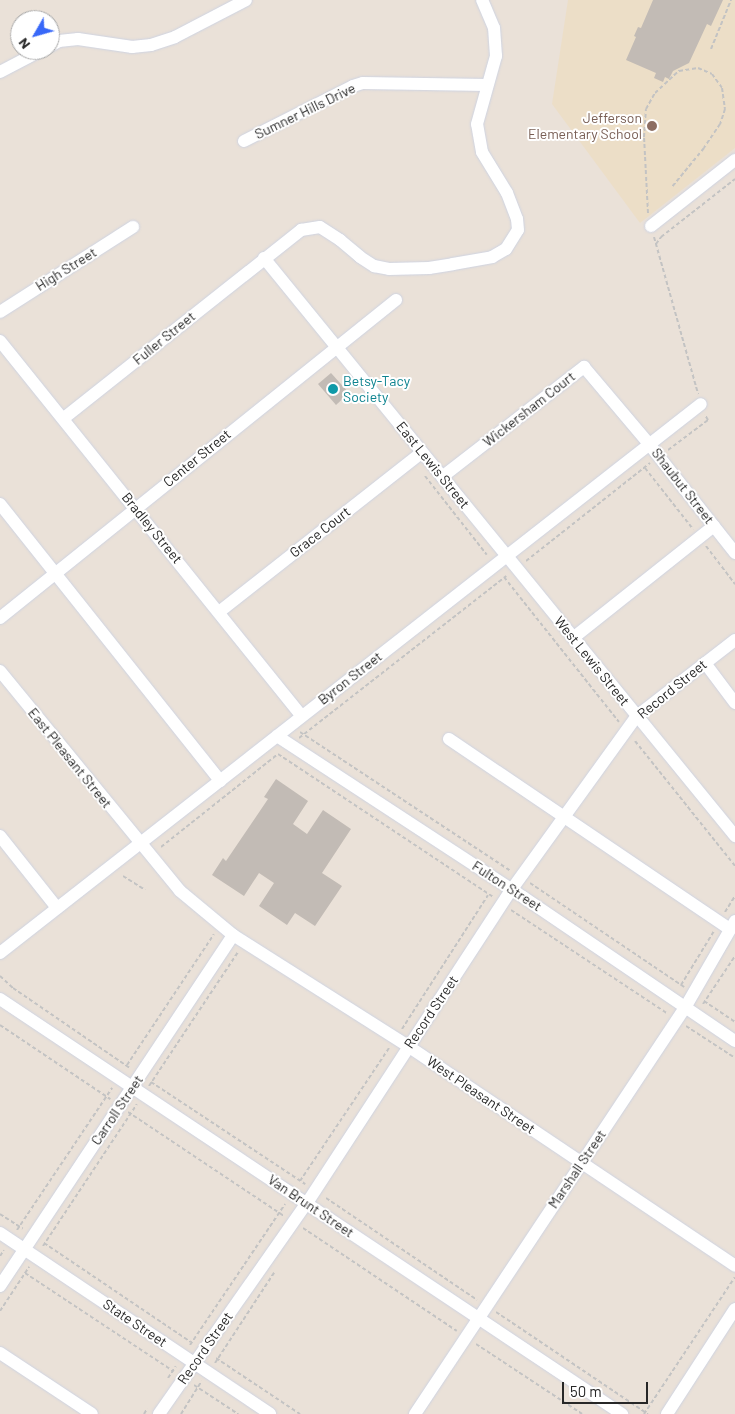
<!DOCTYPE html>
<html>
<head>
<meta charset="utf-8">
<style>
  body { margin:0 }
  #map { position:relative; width:735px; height:1414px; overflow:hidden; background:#eae1d8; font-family:Barlow,sans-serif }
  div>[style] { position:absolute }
  .education>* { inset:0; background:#ecdec7 }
  .building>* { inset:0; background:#c2bbb5 }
  .path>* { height:2px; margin-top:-1px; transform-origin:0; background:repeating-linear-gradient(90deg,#c3c3c3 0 4px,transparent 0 6.5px) }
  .roads { filter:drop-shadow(0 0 1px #ced3e1) drop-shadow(0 0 1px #ced3e1) }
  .minor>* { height:12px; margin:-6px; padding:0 6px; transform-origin:6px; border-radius:6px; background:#fff }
  .dots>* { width:14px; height:14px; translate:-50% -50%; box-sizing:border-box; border:2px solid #fff; border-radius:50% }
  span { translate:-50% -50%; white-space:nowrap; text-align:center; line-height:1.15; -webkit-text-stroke:4px #fff; paint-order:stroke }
  .street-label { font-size:14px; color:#272727 }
  .education-label { font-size:14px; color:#785e54 }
  .right { translate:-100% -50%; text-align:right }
  .culture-label { font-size:14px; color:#0d838f }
  .left { translate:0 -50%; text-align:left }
  .north { position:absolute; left:10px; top:10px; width:50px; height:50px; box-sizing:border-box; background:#fff; border:1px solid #a9a9a9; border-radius:50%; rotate:232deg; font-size:14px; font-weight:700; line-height:20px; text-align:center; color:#272727 }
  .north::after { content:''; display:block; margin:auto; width:18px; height:22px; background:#3868f8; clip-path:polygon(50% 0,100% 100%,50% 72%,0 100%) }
  .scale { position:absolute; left:562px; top:1382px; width:86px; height:22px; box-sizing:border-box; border:2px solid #272727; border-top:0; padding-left:6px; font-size:15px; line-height:18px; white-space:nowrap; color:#272727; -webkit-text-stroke:4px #fff; paint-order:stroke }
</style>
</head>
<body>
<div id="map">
  <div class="education">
    <i style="clip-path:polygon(568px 0,735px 0,735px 148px,640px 223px,552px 104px)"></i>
  </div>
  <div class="building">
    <i style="clip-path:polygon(653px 0,723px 0,711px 26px,707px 24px,689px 63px,673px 71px,669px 79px,665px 77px,663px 82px,654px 78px,656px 73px,626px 60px,636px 37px,634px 36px,638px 27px,641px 28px)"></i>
    <i style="clip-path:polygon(331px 373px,349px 393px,336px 405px,318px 384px)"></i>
    <i style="clip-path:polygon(276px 779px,308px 801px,293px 824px,307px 834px,323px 810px,351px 829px,322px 873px,342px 886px,315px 926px,295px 913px,287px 925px,259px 906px,274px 883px,259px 873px,244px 896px,212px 875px,223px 858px,226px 861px,268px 799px,264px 797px)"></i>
  </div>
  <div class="path">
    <i style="left:711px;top:49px;width:53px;rotate:-67.8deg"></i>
    <i style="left:648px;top:213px;width:76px;rotate:-93deg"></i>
    <i style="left:644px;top:137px;width:28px;rotate:-86deg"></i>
    <i style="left:646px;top:109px;width:18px;rotate:-61deg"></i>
    <i style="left:655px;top:93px;width:33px;rotate:-43deg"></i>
    <i style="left:679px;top:71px;width:19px;rotate:-9deg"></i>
    <i style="left:698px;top:68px;width:15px;rotate:23deg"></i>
    <i style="left:712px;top:74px;width:17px;rotate:54deg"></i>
    <i style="left:722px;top:88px;width:21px;rotate:82deg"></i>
    <i style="left:725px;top:109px;width:16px;rotate:108deg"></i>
    <i style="left:720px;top:124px;width:29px;rotate:124deg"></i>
    <i style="left:704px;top:148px;width:52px;rotate:129.5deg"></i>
    <i style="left:654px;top:237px;width:163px;rotate:74.3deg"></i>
    <i style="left:656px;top:244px;width:9px;rotate:-54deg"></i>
    <i style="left:661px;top:237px;width:94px;rotate:-38.1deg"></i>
    <i style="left:668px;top:450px;width:50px;rotate:-36.9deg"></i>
    <i style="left:708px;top:420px;width:6px;rotate:-121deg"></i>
    <i style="left:645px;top:468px;width:78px;rotate:51.8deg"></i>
    <i style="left:425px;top:476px;width:100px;rotate:51.9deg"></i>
    <i style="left:706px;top:546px;width:48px;rotate:52.7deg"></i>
    <i style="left:526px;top:561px;width:158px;rotate:-38.3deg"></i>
    <i style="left:504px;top:577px;width:185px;rotate:51.6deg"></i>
    <i style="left:300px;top:732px;width:253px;rotate:33.4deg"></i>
    <i style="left:299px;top:738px;width:263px;rotate:-38deg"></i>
    <i style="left:635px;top:741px;width:160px;rotate:51.3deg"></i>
    <i style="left:161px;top:847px;width:149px;rotate:-38.5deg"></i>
    <i style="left:278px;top:754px;width:258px;rotate:33.6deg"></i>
    <i style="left:123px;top:876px;width:26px;rotate:32deg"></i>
    <i style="left:530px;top:883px;width:186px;rotate:34deg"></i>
    <i style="left:511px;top:910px;width:188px;rotate:33.5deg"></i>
    <i style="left:725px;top:912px;width:19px;rotate:-58deg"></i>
    <i style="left:0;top:976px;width:18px;rotate:43deg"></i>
    <i style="left:13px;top:988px;width:142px;rotate:34.4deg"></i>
    <i style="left:681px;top:985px;width:63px;rotate:-58.6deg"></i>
    <i style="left:704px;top:1001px;width:37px;rotate:34deg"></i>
    <i style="left:703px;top:1004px;width:58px;rotate:-56.3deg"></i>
    <i style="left:0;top:1025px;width:133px;rotate:33.9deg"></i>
    <i style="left:686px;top:1026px;width:59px;rotate:33.1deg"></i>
    <i style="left:402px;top:1029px;width:159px;rotate:-57.3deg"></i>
    <i style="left:127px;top:1065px;width:157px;rotate:-56.4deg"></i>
    <i style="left:151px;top:1082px;width:185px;rotate:33.5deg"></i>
    <i style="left:149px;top:1086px;width:161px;rotate:-56.4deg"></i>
    <i style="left:128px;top:1112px;width:187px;rotate:33.7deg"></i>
    <i style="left:300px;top:1181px;width:160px;rotate:-56.2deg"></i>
    <i style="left:326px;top:1198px;width:182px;rotate:34deg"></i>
    <i style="left:0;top:1214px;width:27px;rotate:33deg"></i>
    <i style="left:303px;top:1228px;width:185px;rotate:33.8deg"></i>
    <i style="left:17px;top:1230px;width:171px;rotate:-56.2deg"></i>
    <i style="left:44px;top:1243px;width:177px;rotate:34deg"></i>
    <i style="left:43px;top:1246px;width:170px;rotate:-56.5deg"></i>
    <i style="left:0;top:1256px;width:7px;rotate:-56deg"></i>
    <i style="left:25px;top:1273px;width:178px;rotate:33.5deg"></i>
    <i style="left:0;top:1311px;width:53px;rotate:-56.6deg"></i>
    <i style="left:496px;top:1312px;width:183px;rotate:33.9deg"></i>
    <i style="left:476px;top:1344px;width:127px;rotate:33.4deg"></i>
    <i style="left:190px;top:1345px;width:170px;rotate:-56deg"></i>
    <i style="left:216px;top:1358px;width:101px;rotate:33.7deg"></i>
    <i style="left:215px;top:1363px;width:108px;rotate:-56.8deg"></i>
    <i style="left:168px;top:1378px;width:14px;rotate:-56deg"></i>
    <i style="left:194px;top:1385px;width:53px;rotate:33.4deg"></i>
    <i style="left:144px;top:1414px;width:6px;rotate:-59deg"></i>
    <i style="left:181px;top:1414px;width:39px;rotate:-58deg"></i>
    <i style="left:644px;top:1414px;width:164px;rotate:-56.4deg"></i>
  </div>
  <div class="roads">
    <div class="minor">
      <i style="left:50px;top:46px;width:10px;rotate:-29deg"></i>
      <i style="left:59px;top:41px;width:19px;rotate:-6deg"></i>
      <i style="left:78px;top:39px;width:55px;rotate:8.4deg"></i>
      <i style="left:132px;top:47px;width:19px;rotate:-6deg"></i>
      <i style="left:151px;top:45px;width:25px;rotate:-18deg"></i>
      <i style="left:175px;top:37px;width:80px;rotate:-27.5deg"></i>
      <i style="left:0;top:72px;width:47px;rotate:-27.6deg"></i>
      <i style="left:244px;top:141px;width:122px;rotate:-26.8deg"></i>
      <i style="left:353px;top:86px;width:10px;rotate:-17deg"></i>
      <i style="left:363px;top:83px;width:124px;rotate:0.9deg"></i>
      <i style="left:651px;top:226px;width:107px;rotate:-38.2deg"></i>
      <i style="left:264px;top:258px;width:746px;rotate:50.82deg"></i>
      <i style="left:0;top:312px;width:158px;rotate:-32.6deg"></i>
      <i style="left:0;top:341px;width:481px;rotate:51.2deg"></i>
      <i style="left:64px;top:418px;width:303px;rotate:-38.4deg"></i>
      <i style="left:301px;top:230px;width:19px;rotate:-9deg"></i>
      <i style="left:320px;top:227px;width:24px;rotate:33deg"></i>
      <i style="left:340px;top:240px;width:26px;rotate:40deg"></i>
      <i style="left:360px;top:257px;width:17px;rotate:33deg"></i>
      <i style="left:374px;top:266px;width:15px;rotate:11deg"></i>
      <i style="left:389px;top:269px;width:40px;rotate:-1.4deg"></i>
      <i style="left:429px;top:268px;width:24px;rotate:-9deg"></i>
      <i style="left:453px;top:264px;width:40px;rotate:-10deg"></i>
      <i style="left:492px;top:257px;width:16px;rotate:-30deg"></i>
      <i style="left:506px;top:249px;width:22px;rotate:-58deg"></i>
      <i style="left:518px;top:230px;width:11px;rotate:-95deg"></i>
      <i style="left:517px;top:219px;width:28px;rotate:-111deg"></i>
      <i style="left:507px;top:193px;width:48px;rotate:-121.4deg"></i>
      <i style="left:482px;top:152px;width:28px;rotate:-100deg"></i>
      <i style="left:477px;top:124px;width:71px;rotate:-74.4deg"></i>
      <i style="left:496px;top:56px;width:28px;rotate:-94deg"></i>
      <i style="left:494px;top:28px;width:30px;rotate:-113deg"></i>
      <i style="left:442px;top:477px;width:180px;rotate:-37.8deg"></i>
      <i style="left:584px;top:367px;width:101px;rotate:49.8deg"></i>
      <i style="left:649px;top:444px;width:139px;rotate:51.7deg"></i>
      <i style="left:0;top:504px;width:354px;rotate:51.5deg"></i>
      <i style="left:219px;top:612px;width:258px;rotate:-38.2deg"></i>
      <i style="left:0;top:618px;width:508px;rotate:-38.77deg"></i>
      <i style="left:573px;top:638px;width:180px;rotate:-38.5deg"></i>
      <i style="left:705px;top:663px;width:50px;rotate:53.1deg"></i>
      <i style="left:0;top:671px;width:284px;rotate:50.7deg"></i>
      <i style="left:180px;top:891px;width:69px;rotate:39.7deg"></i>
      <i style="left:233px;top:935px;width:207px;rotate:32.4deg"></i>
      <i style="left:408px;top:1046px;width:394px;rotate:33.9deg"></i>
      <i style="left:277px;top:736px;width:294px;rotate:33.2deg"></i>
      <i style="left:523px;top:897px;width:256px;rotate:34.2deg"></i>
      <i style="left:449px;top:739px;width:339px;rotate:34.1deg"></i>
      <i style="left:0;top:836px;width:92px;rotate:51.6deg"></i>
      <i style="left:0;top:953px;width:890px;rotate:-38.07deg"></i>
      <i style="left:0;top:999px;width:748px;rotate:33.71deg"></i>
      <i style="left:0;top:1233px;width:325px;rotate:33.8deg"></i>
      <i style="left:0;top:1286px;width:421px;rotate:-56.4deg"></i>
      <i style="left:0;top:1353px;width:110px;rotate:33.5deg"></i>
      <i style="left:159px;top:1414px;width:258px;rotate:-55deg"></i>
      <i style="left:307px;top:1203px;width:375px;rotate:-56.9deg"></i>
      <i style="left:512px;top:889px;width:213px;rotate:-54.2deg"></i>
      <i style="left:637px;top:716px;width:124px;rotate:-37.8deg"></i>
      <i style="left:415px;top:1414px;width:490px;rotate:-56.4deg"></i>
      <i style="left:686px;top:1006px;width:98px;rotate:-60deg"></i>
      <i style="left:667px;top:1414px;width:125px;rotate:-57.1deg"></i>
    </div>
  </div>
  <div class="dots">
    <i style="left:652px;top:126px;background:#8d6e63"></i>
    <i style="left:333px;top:389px;background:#0f9aa8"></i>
  </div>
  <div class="street-label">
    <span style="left:305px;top:111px;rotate:-26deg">Sumner Hills Drive</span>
    <span style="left:66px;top:269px;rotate:-32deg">High Street</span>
    <span style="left:164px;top:338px;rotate:-39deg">Fuller Street</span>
    <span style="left:529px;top:409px;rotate:-38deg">Wickersham Court</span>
    <span style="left:197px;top:458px;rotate:-39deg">Center Street</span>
    <span style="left:433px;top:465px;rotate:51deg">East Lewis Street</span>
    <span style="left:683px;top:486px;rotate:52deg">Shaubut Street</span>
    <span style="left:152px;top:528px;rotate:51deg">Bradley Street</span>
    <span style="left:320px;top:532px;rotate:-38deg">Grace Court</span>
    <span style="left:592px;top:661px;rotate:51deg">West Lewis Street</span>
    <span style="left:350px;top:678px;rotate:-38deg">Byron Street</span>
    <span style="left:672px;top:689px;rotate:-39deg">Record Street</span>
    <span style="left:70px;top:758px;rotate:51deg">East Pleasant Street</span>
    <span style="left:507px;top:886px;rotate:33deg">Fulton Street</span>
    <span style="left:431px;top:1012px;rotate:-56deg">Record Street</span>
    <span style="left:481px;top:1095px;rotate:34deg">West Pleasant Street</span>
    <span style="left:117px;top:1110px;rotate:-56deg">Carroll Street</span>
    <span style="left:577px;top:1169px;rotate:-56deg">Marshall Street</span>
    <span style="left:311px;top:1206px;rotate:34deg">Van Brunt Street</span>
    <span style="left:135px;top:1323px;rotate:34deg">State Street</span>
    <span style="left:205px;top:1348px;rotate:-55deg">Record Street</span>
  </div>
  <div class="education-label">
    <span class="right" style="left:642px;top:126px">Jefferson<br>Elementary School</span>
  </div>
  <div class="culture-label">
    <span class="left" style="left:343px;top:389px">Betsy-Tacy<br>Society</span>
  </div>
  <div class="north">N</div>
  <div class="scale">50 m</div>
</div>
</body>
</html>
